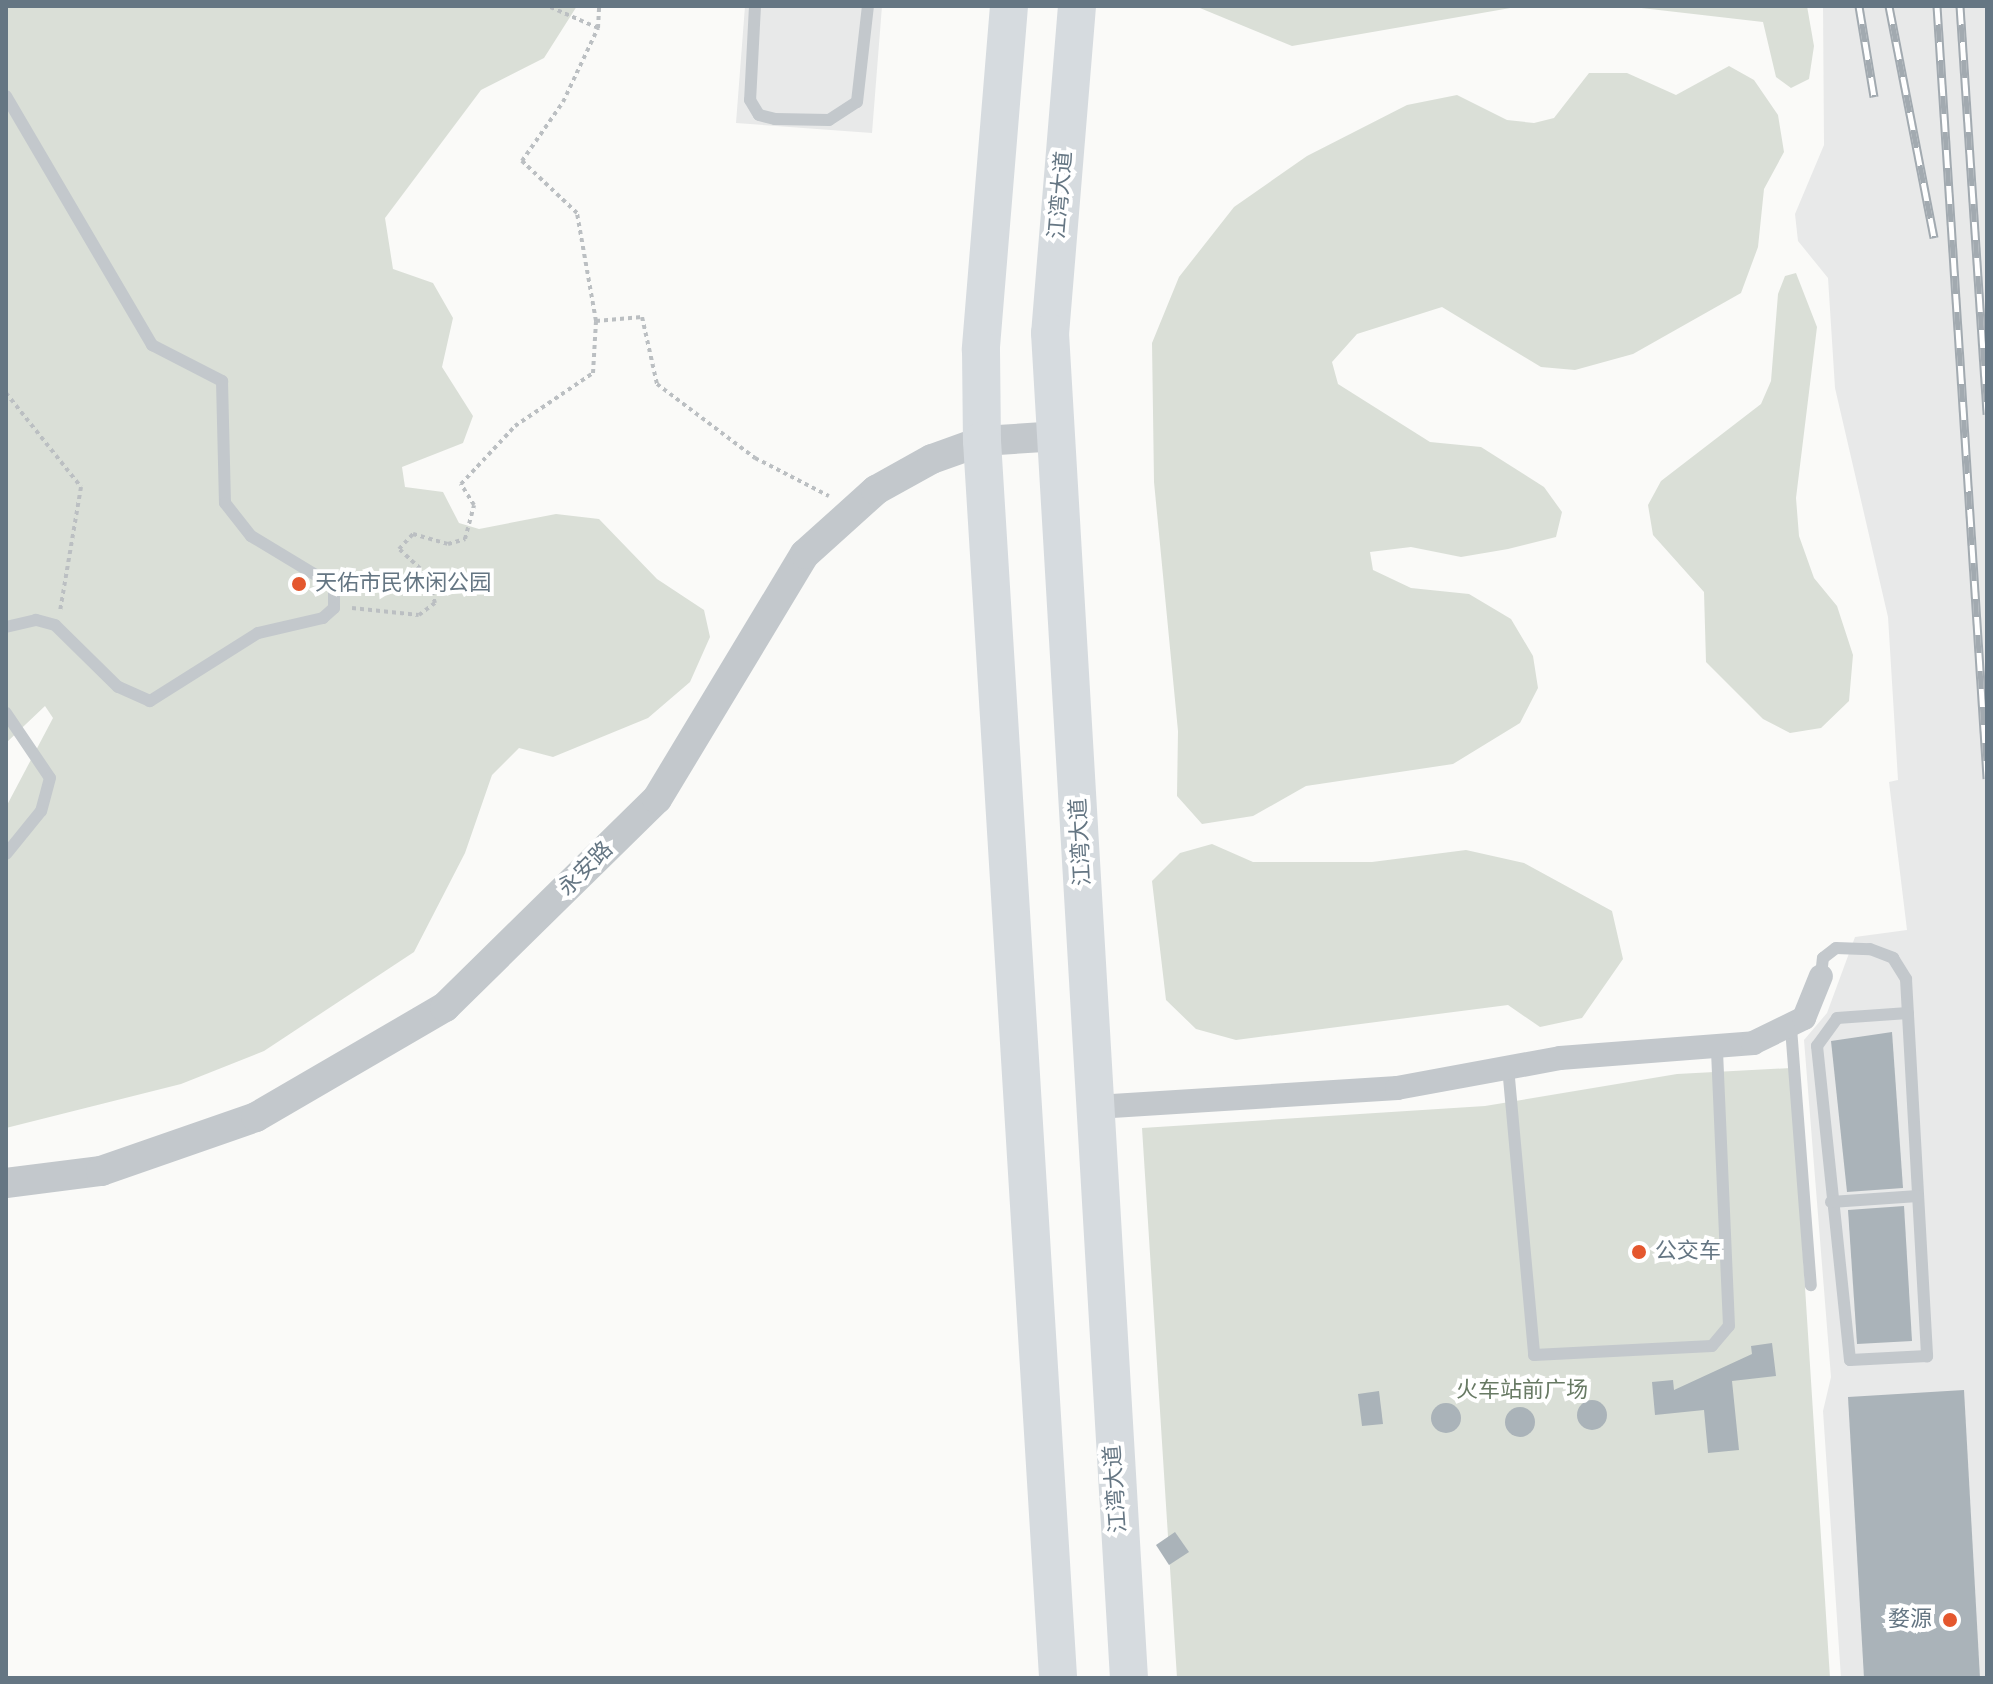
<!DOCTYPE html>
<html>
<head>
<meta charset="utf-8">
<style>
  body { margin:0 }
  #map { position:relative; width:1993px; height:1684px; overflow:hidden; background:#fafaf8; font-family:"Nunito Sans","Noto Sans SC",sans-serif }
  div>[style] { position:absolute }
  .built>* { inset:0; background:#e8e9e9 }
  .green>* { inset:0; background:#dadfd7 }
  .building>* { inset:0; background:#aab3b9 }
  .round { border-radius:50% }
  .path>* { height:4px; margin-top:-2px; transform-origin:0; background:repeating-linear-gradient(90deg,#bbbfc2 0 4px,transparent 0 8px) }
  .service>* { height:12px; margin:-6px; padding:0 6px; transform-origin:6px; border-radius:6px; background:#c3c8cc }
  .minor>* { height:24px; margin:-12px; padding:0 12px; transform-origin:12px; border-radius:12px; background:#c3c8cc }
  .tertiary>* { height:30px; margin:-15px; padding:0 15px; transform-origin:15px; border-radius:15px; background:#c3c8cc }
  .trunk>* { height:38px; margin:-19px; padding:0 19px; transform-origin:19px; border-radius:19px; background:#d6dbdf }
  .rail>* { height:9px; margin-top:-4.5px; transform-origin:0; background:repeating-linear-gradient(90deg,#fff 0 18px,#a2aab0 0 36px); box-sizing:border-box; border-block:2px solid #a2aab0 }
  .dots>* { width:22px; height:22px; translate:-50% -50%; box-sizing:border-box; border:4px solid #fff; border-radius:50% }
  span { translate:-50% -50%; white-space:nowrap; text-align:center; line-height:1.15; -webkit-text-stroke:8px #fff; paint-order:stroke }
  .street-label { font-size:22px; color:#657683 }
  .poi-label { font-size:22px; color:#657683 }
  .left { translate:0 -50%; text-align:left }
  .right { translate:-100% -50%; text-align:right }
  .park-label { font-size:22px; color:#687a64 }
  .frame { position:absolute; inset:0; border:8px solid #657683; pointer-events:none }
</style>
</head>
<body>
<div id="map">
  <div class="built">
    <i style="clip-path:polygon(745px 6px,882px 6px,872px 133px,736px 123px)"></i>
    <i style="clip-path:polygon(1823px 6px,1987px 6px,1987px 1678px,1841px 1678px,1823px 1411px,1831px 1377px,1804px 1040px,1827px 1013px,1855px 937px,1907px 930px,1889px 782px,1898px 780px,1888px 617px,1835px 388px,1828px 278px,1798px 241px,1795px 214px,1824px 145px)"></i>
  </div>
  <div class="green">
    <i style="clip-path:polygon(6px 6px,577px 6px,544px 58px,481px 90px,385px 218px,393px 269px,433px 283px,453px 318px,442px 367px,473px 416px,463px 443px,402px 467px,405px 487px,443px 492px,459px 523px,479px 529px,556px 514px,599px 519px,657px 579px,704px 610px,710px 637px,690px 682px,648px 718px,553px 757px,519px 748px,492px 775px,465px 853px,414px 952px,264px 1051px,181px 1084px,6px 1128px,6px 807px,53px 718px,45px 706px,6px 743px)"></i>
    <i style="clip-path:polygon(1195px 6px,1522px 6px,1292px 46px)"></i>
    <i style="clip-path:polygon(1624px 6px,1807px 6px,1814px 46px,1809px 79px,1791px 88px,1776px 77px,1763px 22px)"></i>
    <i style="clip-path:polygon(1729px 66px,1754px 80px,1778px 115px,1784px 152px,1764px 189px,1758px 247px,1741px 293px,1633px 354px,1575px 370px,1541px 367px,1442px 307px,1357px 334px,1332px 362px,1338px 384px,1430px 442px,1481px 447px,1544px 487px,1562px 512px,1556px 537px,1508px 549px,1461px 557px,1411px 547px,1370px 552px,1373px 570px,1411px 588px,1469px 594px,1511px 619px,1533px 656px,1538px 688px,1520px 723px,1453px 764px,1306px 786px,1253px 816px,1202px 824px,1177px 796px,1178px 731px,1154px 482px,1152px 343px,1179px 277px,1234px 207px,1307px 156px,1407px 105px,1457px 95px,1507px 120px,1534px 123px,1554px 118px,1589px 73px,1627px 73px,1676px 95px)"></i>
    <i style="clip-path:polygon(1796px 273px,1817px 327px,1796px 498px,1799px 536px,1814px 578px,1837px 606px,1853px 655px,1849px 701px,1821px 728px,1790px 733px,1763px 719px,1706px 662px,1704px 592px,1653px 535px,1648px 505px,1661px 481px,1761px 404px,1771px 381px,1778px 294px,1785px 276px)"></i>
    <i style="clip-path:polygon(1212px 844px,1253px 862px,1372px 862px,1466px 850px,1524px 863px,1612px 911px,1623px 959px,1582px 1018px,1540px 1027px,1508px 1005px,1236px 1040px,1196px 1029px,1166px 1000px,1152px 881px,1180px 853px)"></i>
    <i style="clip-path:polygon(1791px 1068px,1830px 1678px,1177px 1678px,1142px 1128px,1485px 1106px,1677px 1074px)"></i>
  </div>
  <div class="building">
    <i style="clip-path:polygon(1892px 1032px,1903px 1188px,1847px 1192px,1831px 1041px)"></i>
    <i style="clip-path:polygon(1904px 1206px,1912px 1341px,1857px 1344px,1848px 1210px)"></i>
    <i style="clip-path:polygon(1772px 1343px,1776px 1376px,1732px 1381px,1739px 1450px,1708px 1453px,1704px 1410px,1655px 1415px,1652px 1382px,1673px 1380px,1674px 1390px,1752px 1354px,1751px 1346px)"></i>
    <i style="clip-path:polygon(1964px 1390px,1980px 1678px,1864px 1678px,1848px 1397px)"></i>
    <i style="clip-path:polygon(1379px 1391px,1383px 1424px,1362px 1426px,1358px 1394px)"></i>
    <i class="round" style="left:1577px;top:1400px;width:30px;height:30px"></i>
    <i class="round" style="left:1431px;top:1403px;width:30px;height:30px"></i>
    <i class="round" style="left:1505px;top:1407px;width:30px;height:30px"></i>
    <i style="clip-path:polygon(1175px 1532px,1189px 1552px,1169px 1565px,1156px 1545px)"></i>
  </div>
  <div class="path">
    <i style="left:598px;top:28px;width:22px;rotate:-87deg"></i>
    <i style="left:596px;top:321px;width:46px;rotate:-5deg"></i>
    <i style="left:642px;top:317px;width:69px;rotate:77.4deg"></i>
    <i style="left:657px;top:384px;width:123px;rotate:37.1deg"></i>
    <i style="left:755px;top:458px;width:83px;rotate:27.2deg"></i>
    <i style="left:6px;top:393px;width:120px;rotate:51.4deg"></i>
    <i style="left:81px;top:487px;width:126px;rotate:99.6deg"></i>
    <i style="left:352px;top:608px;width:67px;rotate:6deg"></i>
    <i style="left:419px;top:615px;width:20px;rotate:-37deg"></i>
    <i style="left:435px;top:603px;width:30px;rotate:-107deg"></i>
    <i style="left:426px;top:574px;width:37px;rotate:-137deg"></i>
    <i style="left:399px;top:549px;width:21px;rotate:-47deg"></i>
    <i style="left:413px;top:534px;width:36px;rotate:16deg"></i>
    <i style="left:448px;top:544px;width:18px;rotate:-16deg"></i>
    <i style="left:465px;top:539px;width:35px;rotate:-75deg"></i>
    <i style="left:474px;top:505px;width:25px;rotate:-122deg"></i>
    <i style="left:461px;top:484px;width:79px;rotate:-47deg"></i>
    <i style="left:515px;top:426px;width:94px;rotate:-34.2deg"></i>
    <i style="left:593px;top:373px;width:52px;rotate:-86.7deg"></i>
    <i style="left:596px;top:321px;width:110px;rotate:-100deg"></i>
    <i style="left:577px;top:213px;width:76px;rotate:-136.6deg"></i>
    <i style="left:522px;top:161px;width:72px;rotate:-55.2deg"></i>
    <i style="left:563px;top:102px;width:82px;rotate:-64.7deg"></i>
    <i style="left:598px;top:28px;width:55px;rotate:-156.3deg"></i>
  </div>
  <div class="service">
    <i style="left:755px;top:6px;width:94px;rotate:93deg"></i>
    <i style="left:750px;top:100px;width:17px;rotate:59deg"></i>
    <i style="left:759px;top:115px;width:16px;rotate:14deg"></i>
    <i style="left:775px;top:119px;width:54px;rotate:1.1deg"></i>
    <i style="left:829px;top:120px;width:33px;rotate:-33deg"></i>
    <i style="left:857px;top:102px;width:97px;rotate:-83.5deg"></i>
    <i style="left:6px;top:96px;width:289px;rotate:59.6deg"></i>
    <i style="left:152px;top:345px;width:79px;rotate:27.2deg"></i>
    <i style="left:222px;top:381px;width:122px;rotate:88.6deg"></i>
    <i style="left:225px;top:503px;width:42px;rotate:51.8deg"></i>
    <i style="left:251px;top:536px;width:97px;rotate:31.1deg"></i>
    <i style="left:334px;top:586px;width:22px;rotate:90deg"></i>
    <i style="left:334px;top:608px;width:15px;rotate:138deg"></i>
    <i style="left:323px;top:618px;width:67px;rotate:167deg"></i>
    <i style="left:258px;top:633px;width:128px;rotate:147.8deg"></i>
    <i style="left:150px;top:701px;width:35px;rotate:-156deg"></i>
    <i style="left:118px;top:687px;width:88px;rotate:-135.5deg"></i>
    <i style="left:55px;top:625px;width:20px;rotate:-165deg"></i>
    <i style="left:36px;top:620px;width:31px;rotate:167deg"></i>
    <i style="left:6px;top:713px;width:78px;rotate:55.9deg"></i>
    <i style="left:50px;top:778px;width:34px;rotate:105deg"></i>
    <i style="left:41px;top:811px;width:55px;rotate:129.1deg"></i>
    <i style="left:1821px;top:976px;width:18px;rotate:-84deg"></i>
    <i style="left:1823px;top:958px;width:16px;rotate:-38deg"></i>
    <i style="left:1836px;top:948px;width:34px;rotate:2deg"></i>
    <i style="left:1870px;top:949px;width:25px;rotate:21deg"></i>
    <i style="left:1893px;top:958px;width:25px;rotate:58deg"></i>
    <i style="left:1906px;top:979px;width:378px;rotate:86.8deg"></i>
    <i style="left:1927px;top:1356px;width:77px;rotate:177deg"></i>
    <i style="left:1850px;top:1360px;width:316px;rotate:-96deg"></i>
    <i style="left:1817px;top:1046px;width:34px;rotate:-54deg"></i>
    <i style="left:1837px;top:1018px;width:71px;rotate:-4deg"></i>
    <i style="left:1791px;top:1028px;width:258px;rotate:85.6deg"></i>
    <i style="left:1508px;top:1067px;width:289px;rotate:84.8deg"></i>
    <i style="left:1534px;top:1355px;width:178px;rotate:-2.9deg"></i>
    <i style="left:1712px;top:1346px;width:26px;rotate:-50deg"></i>
    <i style="left:1729px;top:1326px;width:277px;rotate:-92.5deg"></i>
    <i style="left:1831px;top:1202px;width:87px;rotate:-3.9deg"></i>
  </div>
  <div class="minor">
    <i style="left:1096px;top:1107px;width:302px;rotate:-3.6deg"></i>
    <i style="left:1397px;top:1088px;width:166px;rotate:-10.4deg"></i>
    <i style="left:1560px;top:1058px;width:194px;rotate:-4.4deg"></i>
    <i style="left:1753px;top:1043px;width:57px;rotate:-26.1deg"></i>
    <i style="left:1804px;top:1018px;width:45px;rotate:-68deg"></i>
  </div>
  <div class="tertiary">
    <i style="left:6px;top:1183px;width:96px;rotate:-7.2deg"></i>
    <i style="left:101px;top:1171px;width:164px;rotate:-19.2deg"></i>
    <i style="left:256px;top:1117px;width:219px;rotate:-30.2deg"></i>
    <i style="left:445px;top:1007px;width:297px;rotate:-44.5deg"></i>
    <i style="left:657px;top:799px;width:286px;rotate:-58.9deg"></i>
    <i style="left:805px;top:554px;width:96px;rotate:-42deg"></i>
    <i style="left:876px;top:490px;width:64px;rotate:-29deg"></i>
    <i style="left:932px;top:459px;width:53px;rotate:-19.8deg"></i>
    <i style="left:982px;top:441px;width:77px;rotate:-3.7deg"></i>
  </div>
  <div class="trunk">
    <i style="left:1009px;top:6px;width:345px;rotate:94.7deg"></i>
    <i style="left:981px;top:350px;width:91px;rotate:89.4deg"></i>
    <i style="left:982px;top:441px;width:1239px;rotate:86.48deg"></i>
    <i style="left:1077px;top:6px;width:328px;rotate:94.7deg"></i>
    <i style="left:1050px;top:333px;width:1347px;rotate:86.64deg"></i>
  </div>
  <div class="rail">
    <i style="left:1859px;top:6px;width:92px;rotate:80.6deg"></i>
    <i style="left:1889px;top:6px;width:236px;rotate:79deg"></i>
    <i style="left:1937px;top:6px;width:774px;rotate:86.29deg"></i>
    <i style="left:1960px;top:6px;width:409px;rotate:86.2deg"></i>
  </div>
  <div class="dots">
    <i style="left:299px;top:584px;background:#e4572e"></i>
    <i style="left:1639px;top:1252px;background:#e4572e"></i>
    <i style="left:1950px;top:1620px;background:#e4572e"></i>
  </div>
  <div class="street-label">
    <span style="left:1061px;top:195px;rotate:-85deg">江湾大道</span>
    <span style="left:1081px;top:842px;rotate:-93deg">江湾大道</span>
    <span style="left:586px;top:869px;rotate:-45deg">永安路</span>
    <span style="left:1116px;top:1489px;rotate:-94deg">江湾大道</span>
  </div>
  <div class="poi-label">
    <span class="left" style="left:315px;top:584px">天佑市民休闲公园</span>
    <span class="left" style="left:1655px;top:1252px">公交车</span>
    <span class="right" style="left:1932px;top:1620px">婺源</span>
  </div>
  <div class="park-label">
    <span style="left:1522px;top:1391px">火车站前广场</span>
  </div>
  <div class="frame"></div>
</div>
</body>
</html>
